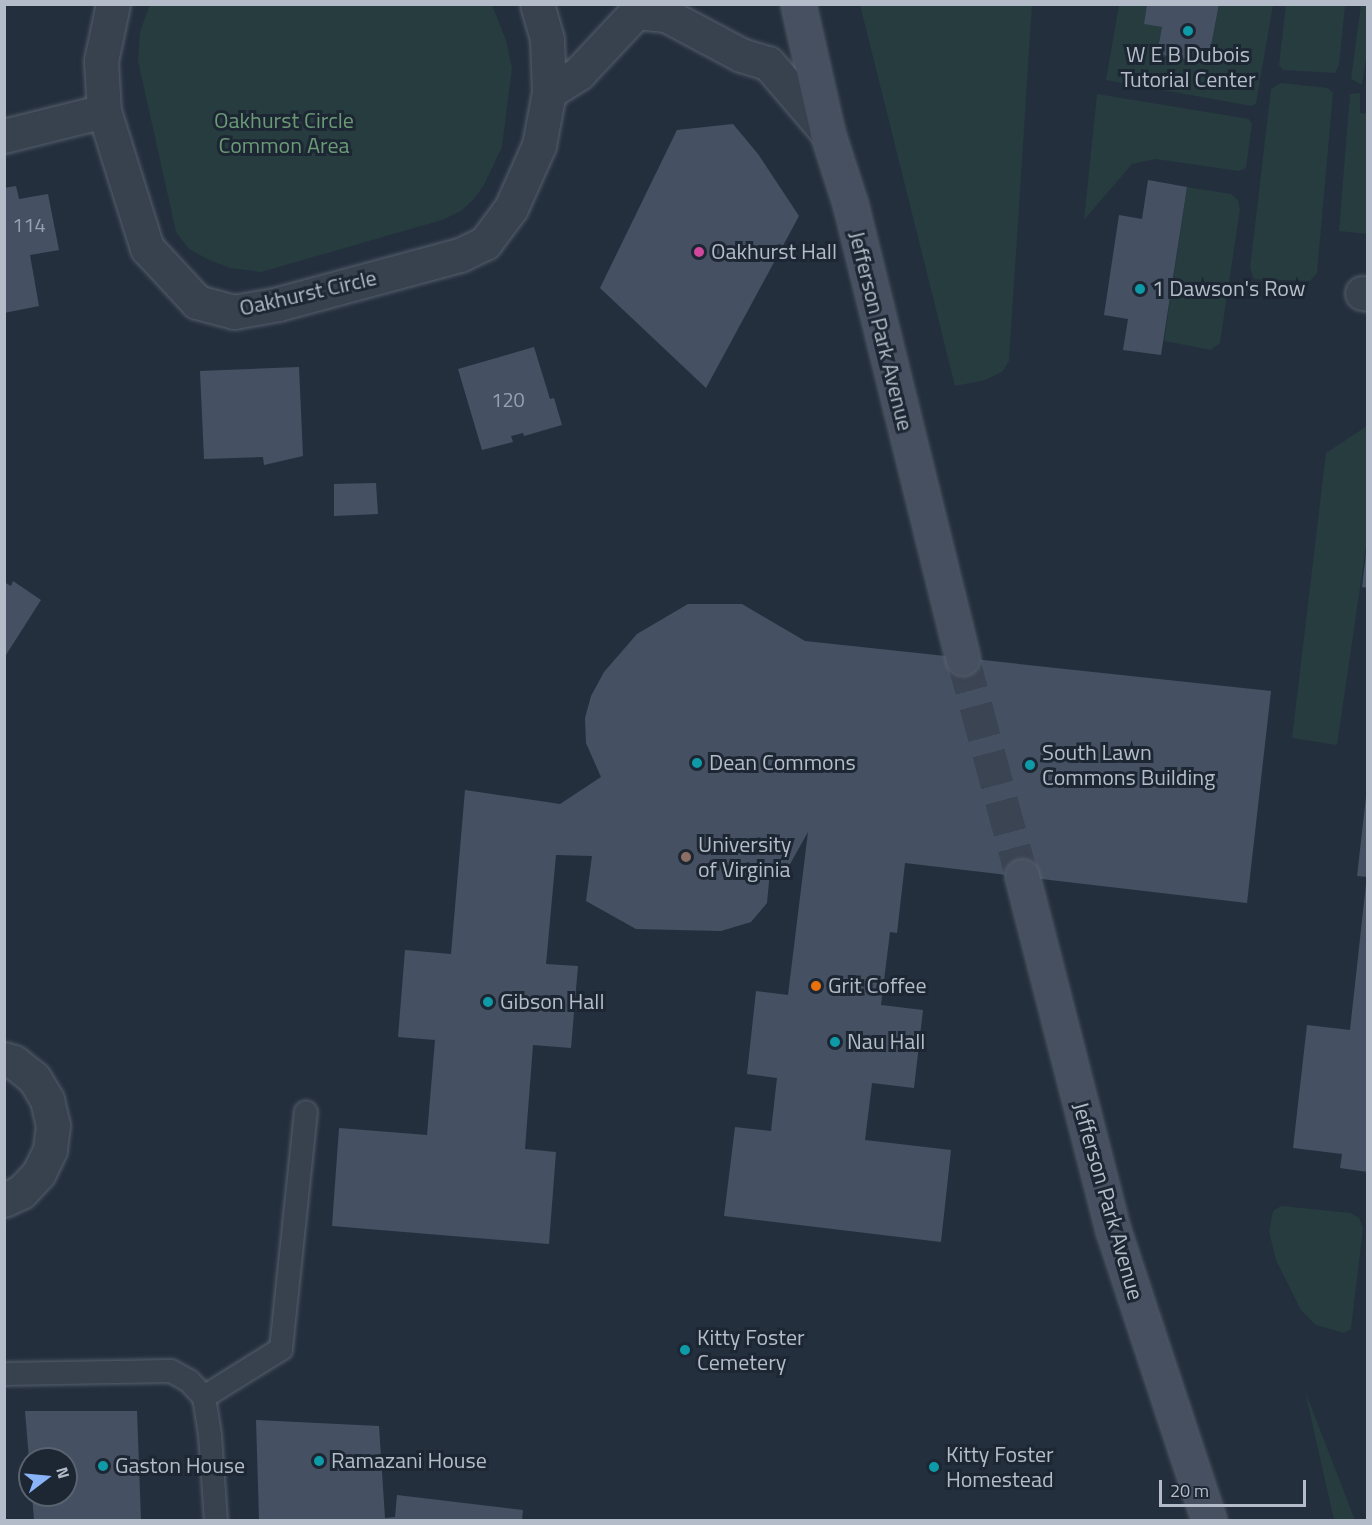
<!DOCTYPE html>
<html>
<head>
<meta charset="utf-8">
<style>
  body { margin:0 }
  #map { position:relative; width:1372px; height:1525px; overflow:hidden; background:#242f3e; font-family:"Titillium Web",sans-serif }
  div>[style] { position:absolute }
  .green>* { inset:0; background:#263c3f }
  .building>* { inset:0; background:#455162 }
  .secondary-tunnel>* { height:33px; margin-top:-16.5px; transform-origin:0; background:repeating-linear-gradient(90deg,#3a4453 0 33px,transparent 0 49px) }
  .roads { filter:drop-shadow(0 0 2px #565f6c) drop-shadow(0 0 2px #565f6c) }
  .lane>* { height:22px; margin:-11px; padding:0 11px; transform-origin:11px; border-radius:11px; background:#38414e }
  .street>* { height:33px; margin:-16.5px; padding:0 16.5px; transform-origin:16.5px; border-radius:16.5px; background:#38414e }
  .secondary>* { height:33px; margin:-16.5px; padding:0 16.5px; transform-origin:16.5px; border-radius:16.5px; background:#465061 }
  .dots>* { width:16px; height:16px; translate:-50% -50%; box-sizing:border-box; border:3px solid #1d2633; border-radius:50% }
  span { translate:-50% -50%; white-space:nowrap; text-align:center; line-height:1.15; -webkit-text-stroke:6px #1d2633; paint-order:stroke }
  .number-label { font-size:20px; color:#98a1af }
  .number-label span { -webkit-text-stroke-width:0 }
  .poi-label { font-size:22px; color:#b4bcc9 }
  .left { translate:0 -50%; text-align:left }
  .park-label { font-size:22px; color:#6b9a76 }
  .street-label { font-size:22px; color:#b4bcc9 }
  .frame { position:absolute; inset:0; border:6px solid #b4bcc9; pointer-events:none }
  .north { position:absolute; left:18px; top:1447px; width:60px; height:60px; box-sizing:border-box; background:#1d2633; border:2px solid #59626f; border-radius:50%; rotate:74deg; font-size:16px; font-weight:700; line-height:24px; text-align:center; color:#b4bcc9 }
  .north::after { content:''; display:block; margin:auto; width:21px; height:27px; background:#8ab4f8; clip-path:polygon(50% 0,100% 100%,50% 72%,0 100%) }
  .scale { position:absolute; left:1159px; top:1480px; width:147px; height:27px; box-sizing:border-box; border:3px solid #b4bcc9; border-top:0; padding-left:8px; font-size:18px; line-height:21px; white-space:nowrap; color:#b4bcc9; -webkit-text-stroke:4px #1d2633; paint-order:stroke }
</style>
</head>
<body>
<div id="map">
  <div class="green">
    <i style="clip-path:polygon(150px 4px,492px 5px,506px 40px,512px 68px,502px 147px,484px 185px,474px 199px,461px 211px,442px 220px,261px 272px,230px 268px,209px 260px,189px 249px,176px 232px,138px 61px,140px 32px)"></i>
    <i style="clip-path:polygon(860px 5px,1032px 5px,1009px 361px,1002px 372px,985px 380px,955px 386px)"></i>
    <i style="clip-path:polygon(1119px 5px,1147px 5px,1144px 24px,1162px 27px,1157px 54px,1193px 48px,1210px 51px,1219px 5px,1273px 5px,1256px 103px,1252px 106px,1106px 80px)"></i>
    <i style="clip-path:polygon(1286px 5px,1345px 5px,1339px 65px,1335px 73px,1283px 70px,1279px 65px)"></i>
    <i style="clip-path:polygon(1361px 5px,1368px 5px,1367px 52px,1362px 85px,1351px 79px)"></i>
    <i style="clip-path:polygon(1281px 83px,1328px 88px,1333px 93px,1317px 273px,1310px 281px,1254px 279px,1250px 268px,1271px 89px)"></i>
    <i style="clip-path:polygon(1360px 93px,1360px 113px,1367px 114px,1367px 234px,1339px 231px,1350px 94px)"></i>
    <i style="clip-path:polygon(1097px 94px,1249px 119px,1252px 124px,1246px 168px,1239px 171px,1156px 159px,1132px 164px,1084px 220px)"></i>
    <i style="clip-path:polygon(1187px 187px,1231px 194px,1238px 200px,1240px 209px,1220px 343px,1211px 350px,1164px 341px)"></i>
    <i style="clip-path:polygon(1367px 426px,1367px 540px,1337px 745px,1292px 738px,1326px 453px)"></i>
    <i style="clip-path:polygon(1281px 1206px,1351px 1213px,1359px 1218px,1363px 1228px,1351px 1329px,1344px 1333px,1316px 1325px,1301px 1310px,1276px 1260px,1269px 1231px,1273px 1211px)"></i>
    <i style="clip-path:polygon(1305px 1391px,1355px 1520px,1334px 1520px)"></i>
  </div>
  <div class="building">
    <i style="clip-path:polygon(1147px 4px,1219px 4px,1210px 51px,1193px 48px,1191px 60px,1157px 54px,1162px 27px,1144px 24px)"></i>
    <i style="clip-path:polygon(733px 124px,758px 154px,799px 216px,706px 388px,600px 288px,677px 130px)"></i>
    <i style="clip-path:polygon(1148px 180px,1187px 187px,1161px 355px,1123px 350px,1128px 319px,1104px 315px,1119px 215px,1142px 219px)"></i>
    <i style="clip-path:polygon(16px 186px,19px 199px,48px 194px,59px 250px,30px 255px,39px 306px,4px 313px,4px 188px)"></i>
    <i style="clip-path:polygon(534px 347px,550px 399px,554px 398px,562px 425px,524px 436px,523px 433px,511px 436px,513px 442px,482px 450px,458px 369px)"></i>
    <i style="clip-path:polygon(299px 367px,303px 456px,264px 465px,263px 457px,204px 459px,200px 371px)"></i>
    <i style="clip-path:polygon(376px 483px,378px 514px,334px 516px,334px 484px)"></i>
    <i style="clip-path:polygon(1366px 554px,1368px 554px,1368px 588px,1362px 587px)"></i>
    <i style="clip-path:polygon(13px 581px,41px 600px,4px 658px,4px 582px,11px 586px)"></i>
    <i style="clip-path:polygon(688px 604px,742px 604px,805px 641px,1271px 691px,1247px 903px,905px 863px,897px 933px,890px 932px,881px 1005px,923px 1010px,914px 1088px,872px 1083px,865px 1140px,951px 1150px,941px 1242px,724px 1216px,735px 1127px,771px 1131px,777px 1078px,747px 1074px,756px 991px,788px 995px,808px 832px,790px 864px,770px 871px,767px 903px,751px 922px,721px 931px,636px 929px,586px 901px,592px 856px,556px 855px,546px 964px,578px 966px,571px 1048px,533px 1045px,525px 1149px,556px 1152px,549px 1244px,332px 1226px,339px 1128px,427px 1135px,435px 1040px,398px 1037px,405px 950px,451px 954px,465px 790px,560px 804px,601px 777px,586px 743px,585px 718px,591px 696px,604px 672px,637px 634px)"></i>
    <i style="clip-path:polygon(1366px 797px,1368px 797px,1368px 877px,1357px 876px)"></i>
    <i style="clip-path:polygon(1366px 884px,1368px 884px,1368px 1172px,1340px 1168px,1342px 1154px,1293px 1148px,1307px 1025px,1350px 1030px)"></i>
    <i style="clip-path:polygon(25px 1411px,137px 1411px,141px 1520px,34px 1520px,32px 1495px,66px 1495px,66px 1459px,29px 1459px)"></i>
    <i style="clip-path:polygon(256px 1420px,379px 1426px,385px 1518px,395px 1517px,397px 1495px,523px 1510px,522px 1520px,259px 1520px)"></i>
  </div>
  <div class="secondary-tunnel">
    <i style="left:963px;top:658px;width:226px;rotate:74.9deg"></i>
  </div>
  <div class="roads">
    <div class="lane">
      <i style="left:4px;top:1374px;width:167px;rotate:-1deg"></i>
      <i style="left:171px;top:1371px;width:21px;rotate:29deg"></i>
      <i style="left:189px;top:1381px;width:22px;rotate:47deg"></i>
      <i style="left:204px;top:1397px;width:38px;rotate:81deg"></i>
      <i style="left:210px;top:1435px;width:85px;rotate:86deg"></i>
      <i style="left:204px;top:1397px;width:91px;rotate:-31.9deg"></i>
      <i style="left:281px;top:1349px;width:238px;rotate:-84deg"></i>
    </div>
    <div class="street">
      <i style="left:113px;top:4px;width:58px;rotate:101.9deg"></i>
      <i style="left:101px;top:61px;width:50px;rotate:86.6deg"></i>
      <i style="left:104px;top:111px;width:144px;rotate:72.6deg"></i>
      <i style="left:147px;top:248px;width:74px;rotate:47.2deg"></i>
      <i style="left:197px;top:302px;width:38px;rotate:15deg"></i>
      <i style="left:234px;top:312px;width:45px;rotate:-10.3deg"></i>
      <i style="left:278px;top:304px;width:188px;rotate:-15.1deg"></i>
      <i style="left:460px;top:255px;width:28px;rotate:-26deg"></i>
      <i style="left:485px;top:243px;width:44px;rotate:-53.4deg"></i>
      <i style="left:511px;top:208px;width:69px;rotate:-66deg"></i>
      <i style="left:539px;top:145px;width:54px;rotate:-79.3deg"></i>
      <i style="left:549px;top:92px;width:53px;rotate:-92.2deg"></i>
      <i style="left:547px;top:39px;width:36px;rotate:-106deg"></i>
      <i style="left:549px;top:92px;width:36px;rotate:-32deg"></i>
      <i style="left:579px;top:73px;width:83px;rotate:-46.9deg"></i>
      <i style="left:636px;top:12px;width:30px;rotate:6deg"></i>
      <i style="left:666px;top:15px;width:85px;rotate:28.1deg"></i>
      <i style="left:741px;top:55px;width:28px;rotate:17deg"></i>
      <i style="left:768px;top:63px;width:91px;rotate:49.5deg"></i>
      <i style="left:4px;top:136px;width:103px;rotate:-14deg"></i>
      <i style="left:1362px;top:293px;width:6px;rotate:9deg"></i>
      <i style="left:4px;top:1059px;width:10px;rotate:17deg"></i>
      <i style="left:14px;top:1062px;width:26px;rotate:39deg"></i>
      <i style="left:34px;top:1078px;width:26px;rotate:59deg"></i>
      <i style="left:47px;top:1100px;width:26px;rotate:77deg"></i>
      <i style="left:53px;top:1125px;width:25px;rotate:97deg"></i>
      <i style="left:50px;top:1150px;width:25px;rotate:116deg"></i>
      <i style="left:39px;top:1173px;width:26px;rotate:133deg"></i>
      <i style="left:21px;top:1192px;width:19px;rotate:155deg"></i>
    </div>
    <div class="secondary">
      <i style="left:798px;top:4px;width:131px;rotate:77.2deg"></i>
      <i style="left:827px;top:132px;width:75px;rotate:72.1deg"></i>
      <i style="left:850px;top:203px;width:469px;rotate:76.1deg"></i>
      <i style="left:1022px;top:876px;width:366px;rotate:75.6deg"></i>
      <i style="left:1113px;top:1230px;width:305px;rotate:71.7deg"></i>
    </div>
  </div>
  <div class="dots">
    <i style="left:1188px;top:31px;background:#0f9aa8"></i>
    <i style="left:699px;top:252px;background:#d1479c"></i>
    <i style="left:1140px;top:289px;background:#0f9aa8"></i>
    <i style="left:697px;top:763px;background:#0f9aa8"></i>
    <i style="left:1030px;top:765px;background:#0f9aa8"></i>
    <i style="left:686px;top:857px;background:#8d6e63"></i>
    <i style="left:816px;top:986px;background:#e8710a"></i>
    <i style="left:488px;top:1002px;background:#0f9aa8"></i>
    <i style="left:835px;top:1042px;background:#0f9aa8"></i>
    <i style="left:685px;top:1350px;background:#0f9aa8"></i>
    <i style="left:319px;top:1461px;background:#0f9aa8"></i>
    <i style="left:103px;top:1466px;background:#0f9aa8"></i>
    <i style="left:934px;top:1467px;background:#0f9aa8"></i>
  </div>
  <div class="number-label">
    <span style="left:29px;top:224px">114</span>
    <span style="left:508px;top:399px">120</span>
  </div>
  <div class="poi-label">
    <span style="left:1188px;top:67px">W E B Dubois<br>Tutorial Center</span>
    <span class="left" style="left:711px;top:252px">Oakhurst Hall</span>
    <span class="left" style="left:1152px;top:289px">1 Dawson's Row</span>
    <span class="left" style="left:1042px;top:765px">South Lawn<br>Commons Building</span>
    <span class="left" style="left:709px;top:763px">Dean Commons</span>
    <span class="left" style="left:698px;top:857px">University<br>of Virginia</span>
    <span class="left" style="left:828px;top:986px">Grit Coffee</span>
    <span class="left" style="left:500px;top:1002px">Gibson Hall</span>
    <span class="left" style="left:847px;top:1042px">Nau Hall</span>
    <span class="left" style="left:697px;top:1350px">Kitty Foster<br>Cemetery</span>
    <span class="left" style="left:946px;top:1467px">Kitty Foster<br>Homestead</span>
    <span class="left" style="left:331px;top:1461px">Ramazani House</span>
    <span class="left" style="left:115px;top:1466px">Gaston House</span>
  </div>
  <div class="park-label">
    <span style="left:284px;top:133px">Oakhurst Circle<br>Common Area</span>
  </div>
  <div class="street-label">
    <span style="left:308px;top:293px;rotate:-13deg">Oakhurst Circle</span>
    <span style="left:881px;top:331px;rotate:76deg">Jefferson Park Avenue</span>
    <span style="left:1108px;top:1201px;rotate:74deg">Jefferson Park Avenue</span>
  </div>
  <div class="frame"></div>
  <div class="north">N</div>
  <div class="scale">20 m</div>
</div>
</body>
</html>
